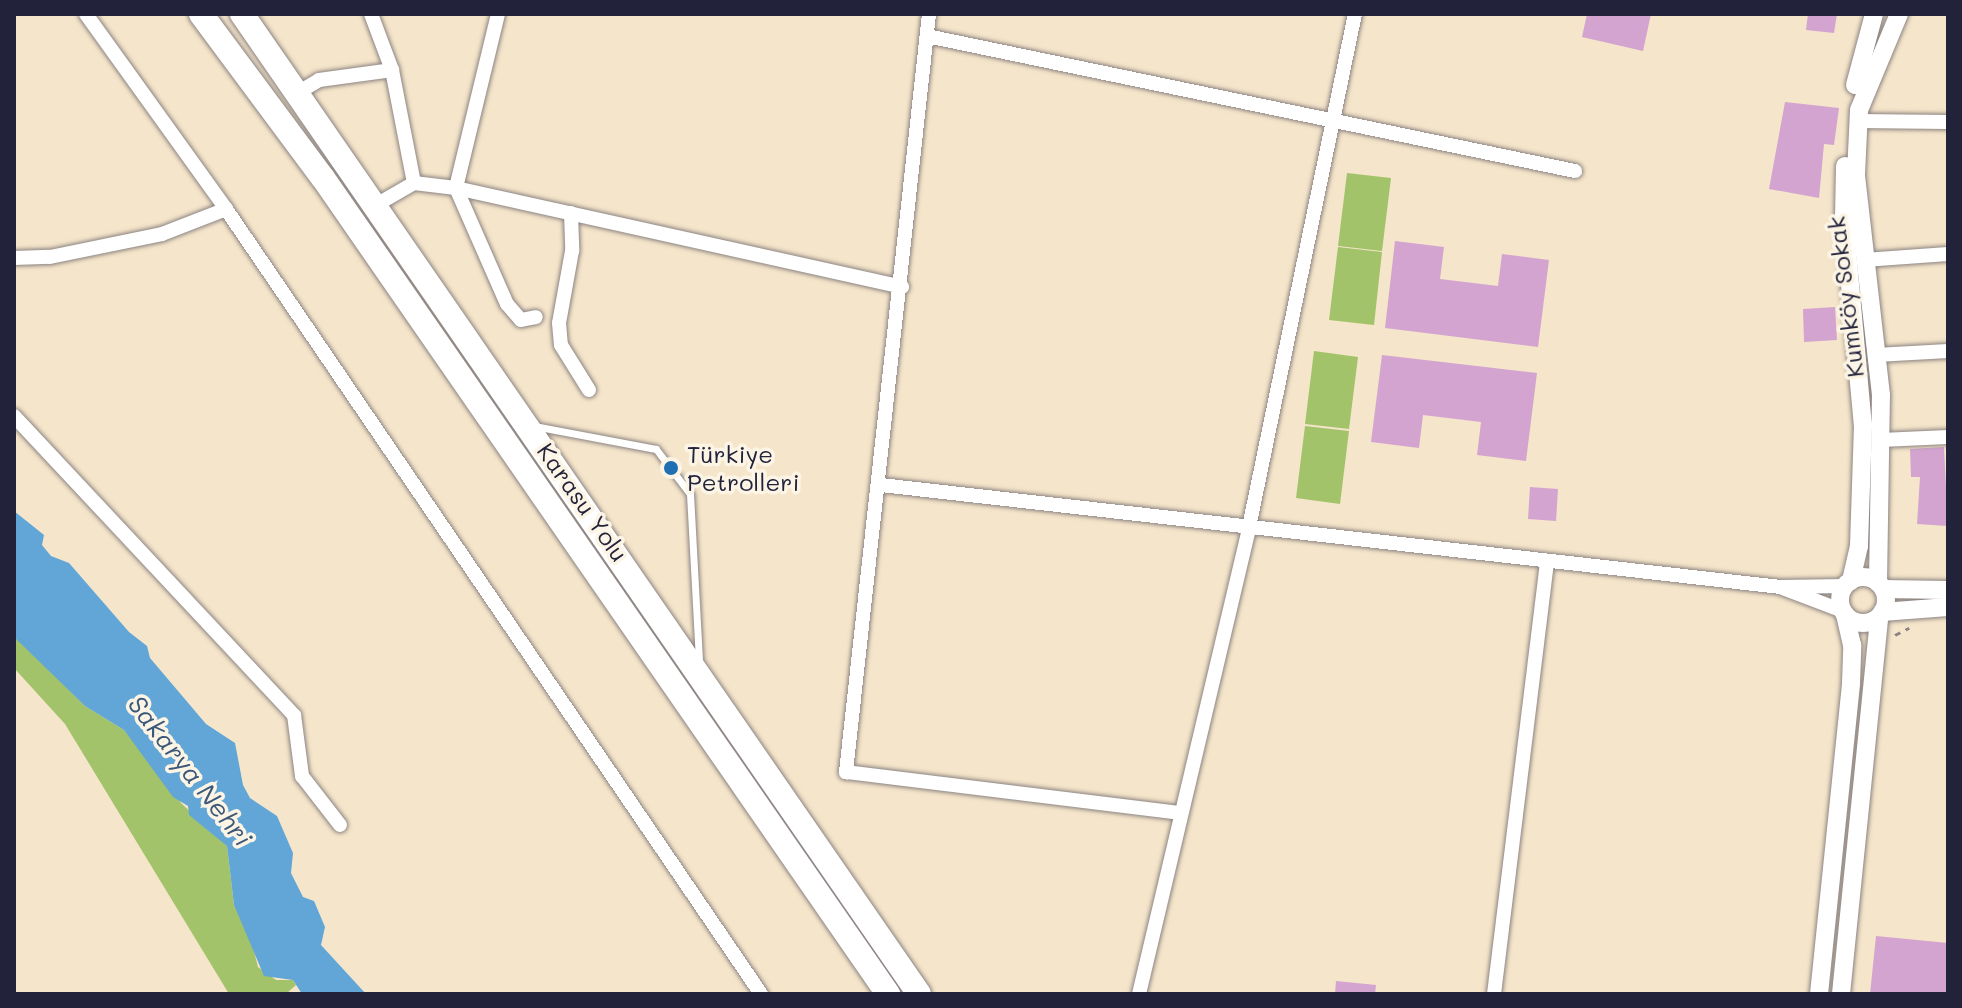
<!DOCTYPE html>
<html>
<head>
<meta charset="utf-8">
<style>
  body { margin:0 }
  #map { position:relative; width:1962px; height:1008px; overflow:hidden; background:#f5e5ca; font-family:Mali,sans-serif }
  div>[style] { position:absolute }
  .green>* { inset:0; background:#a3c36b }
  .water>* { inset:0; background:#61a6d6 }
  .building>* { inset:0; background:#d3a4d0 }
  .path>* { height:3px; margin-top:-1.5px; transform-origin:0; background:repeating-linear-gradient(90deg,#8c8482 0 6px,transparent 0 12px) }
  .roads { filter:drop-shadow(0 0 2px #8c8482) drop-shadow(0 0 2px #8c8482) }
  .lane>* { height:7px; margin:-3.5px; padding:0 3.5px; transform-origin:3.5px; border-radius:3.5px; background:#fff }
  .street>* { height:14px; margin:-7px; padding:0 7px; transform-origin:7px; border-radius:7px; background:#fff }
  .secondary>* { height:18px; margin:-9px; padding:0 9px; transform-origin:9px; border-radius:9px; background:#fff }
  .secondary>.ring { margin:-9px; padding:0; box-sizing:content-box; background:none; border:18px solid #fff; border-radius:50% }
  .highway>* { height:24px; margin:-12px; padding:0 12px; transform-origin:12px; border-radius:12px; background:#fff }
  .dots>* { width:22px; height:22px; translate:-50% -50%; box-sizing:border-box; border:4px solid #fcf5e5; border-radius:50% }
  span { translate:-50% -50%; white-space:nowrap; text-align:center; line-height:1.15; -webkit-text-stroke:7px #fcf5e5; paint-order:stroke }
  .street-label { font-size:24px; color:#22223b }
  .poi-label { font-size:24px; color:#22223b }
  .left { translate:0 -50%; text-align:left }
  .water-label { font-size:26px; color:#3b5779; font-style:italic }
  .frame { position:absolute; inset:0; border:16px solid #22223b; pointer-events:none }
</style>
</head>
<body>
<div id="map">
  <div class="green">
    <i style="clip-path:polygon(1347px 173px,1391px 178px,1382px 251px,1338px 246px)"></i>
    <i style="clip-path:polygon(1338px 247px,1382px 252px,1374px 325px,1329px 320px)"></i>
    <i style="clip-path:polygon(1314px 351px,1358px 357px,1349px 429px,1305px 424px)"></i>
    <i style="clip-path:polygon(1305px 426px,1349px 431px,1340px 504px,1296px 498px)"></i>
    <i style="clip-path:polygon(14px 634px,85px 706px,124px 730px,182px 804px,227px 846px,234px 905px,249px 931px,258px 967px,276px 980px,293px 980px,296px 985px,286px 994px,229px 994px,65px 724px,14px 668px)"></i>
  </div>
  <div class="water">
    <i style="clip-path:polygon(14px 511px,44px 535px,42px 545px,51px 556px,69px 563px,129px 632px,147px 646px,150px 658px,206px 724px,235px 743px,243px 785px,250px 798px,277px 816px,293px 853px,291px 873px,303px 897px,314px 901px,325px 927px,321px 945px,366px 994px,302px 994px,293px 980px,264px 976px,234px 905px,227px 846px,189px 815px,188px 806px,173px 797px,124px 730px,85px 706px,14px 637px)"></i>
  </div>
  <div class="building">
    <i style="clip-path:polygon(1587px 14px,1651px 14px,1643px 51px,1582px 37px)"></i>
    <i style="clip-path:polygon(1808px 14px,1837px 14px,1834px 33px,1806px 30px)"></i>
    <i style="clip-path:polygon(1785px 102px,1839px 108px,1834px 145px,1824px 144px,1819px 198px,1769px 189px)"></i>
    <i style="clip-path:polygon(1395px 241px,1444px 247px,1440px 279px,1498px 286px,1502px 254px,1549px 260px,1538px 347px,1385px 328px)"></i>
    <i style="clip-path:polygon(1835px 307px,1837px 340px,1804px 342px,1803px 309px)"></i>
    <i style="clip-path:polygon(1382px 355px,1537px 373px,1526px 461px,1477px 455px,1481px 422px,1423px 415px,1419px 448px,1371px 442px)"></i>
    <i style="clip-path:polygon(1944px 447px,1948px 526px,1917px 524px,1920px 477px,1911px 477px,1910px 449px)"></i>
    <i style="clip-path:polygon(1530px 487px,1558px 489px,1556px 521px,1528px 519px)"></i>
    <i style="clip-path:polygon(1876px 936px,1948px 943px,1948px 994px,1870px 994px)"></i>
    <i style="clip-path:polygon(1336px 981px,1376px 985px,1375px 994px,1335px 994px)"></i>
  </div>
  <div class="path">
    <i style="left:1895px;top:635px;width:16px;rotate:-27deg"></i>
  </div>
  <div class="roads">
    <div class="lane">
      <i style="left:534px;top:426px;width:124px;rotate:10.7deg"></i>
      <i style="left:656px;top:449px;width:56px;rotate:52.9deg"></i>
      <i style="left:690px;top:494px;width:166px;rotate:86.9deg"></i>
    </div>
    <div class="street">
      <i style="left:86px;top:14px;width:240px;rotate:54.3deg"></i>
      <i style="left:226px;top:209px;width:950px;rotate:55.72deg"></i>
      <i style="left:371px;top:14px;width:60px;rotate:69.4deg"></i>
      <i style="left:392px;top:70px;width:115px;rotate:79deg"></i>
      <i style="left:498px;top:14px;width:179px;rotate:103.6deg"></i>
      <i style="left:456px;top:188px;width:127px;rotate:66.3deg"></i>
      <i style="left:507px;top:304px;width:21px;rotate:49deg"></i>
      <i style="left:521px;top:320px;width:15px;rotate:-11deg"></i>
      <i style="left:929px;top:14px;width:763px;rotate:96.25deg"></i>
      <i style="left:846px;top:772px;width:337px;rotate:7deg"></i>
      <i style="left:927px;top:36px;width:662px;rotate:11.77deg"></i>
      <i style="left:299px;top:92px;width:23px;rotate:-31deg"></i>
      <i style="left:319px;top:80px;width:74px;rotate:-7.8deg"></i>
      <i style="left:1858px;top:121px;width:90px;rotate:0.6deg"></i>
      <i style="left:376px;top:205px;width:44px;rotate:-30.1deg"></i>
      <i style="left:414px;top:183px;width:42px;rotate:6.8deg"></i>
      <i style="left:456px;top:188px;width:457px;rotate:12.5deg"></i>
      <i style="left:571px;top:213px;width:38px;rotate:88deg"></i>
      <i style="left:572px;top:251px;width:73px;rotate:100.2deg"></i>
      <i style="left:559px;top:323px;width:22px;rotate:85deg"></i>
      <i style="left:561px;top:345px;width:53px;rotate:58.1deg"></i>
      <i style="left:14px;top:258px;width:36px;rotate:-2deg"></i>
      <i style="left:50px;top:257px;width:114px;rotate:-11.6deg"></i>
      <i style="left:162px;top:234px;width:69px;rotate:-21.3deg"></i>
      <i style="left:1864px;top:260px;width:84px;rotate:-4.1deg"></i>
      <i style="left:1876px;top:355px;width:72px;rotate:-3.2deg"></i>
      <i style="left:14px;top:416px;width:410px;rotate:46.9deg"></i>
      <i style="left:294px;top:715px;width:62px;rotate:82.5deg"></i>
      <i style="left:302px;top:776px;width:62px;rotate:52.2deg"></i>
      <i style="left:1881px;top:440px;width:67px;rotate:-2.6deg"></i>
      <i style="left:881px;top:485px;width:905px;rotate:6.47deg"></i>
      <i style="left:1843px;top:611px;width:67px;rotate:-159.1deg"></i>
      <i style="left:1780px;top:587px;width:65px;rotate:-0.9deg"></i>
      <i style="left:1139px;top:994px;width:480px;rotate:-76.7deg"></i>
      <i style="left:1249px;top:527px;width:524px;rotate:-78.33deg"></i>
      <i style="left:1494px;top:994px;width:436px;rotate:-83deg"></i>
    </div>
    <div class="secondary">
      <i style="left:1855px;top:85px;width:73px;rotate:-75deg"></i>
      <i style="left:1845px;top:166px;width:52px;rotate:91.1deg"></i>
      <i style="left:1844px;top:218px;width:208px;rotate:84.8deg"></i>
      <i style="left:1863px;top:425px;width:121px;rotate:91.9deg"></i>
      <i style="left:1859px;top:546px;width:36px;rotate:103deg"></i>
      <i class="ring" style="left:1840px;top:577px;width:28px;height:28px"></i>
      <i style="left:1878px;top:583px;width:188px;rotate:-89.1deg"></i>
      <i style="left:1881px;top:395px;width:222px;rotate:-96.5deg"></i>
      <i style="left:1856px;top:174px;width:64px;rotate:-87.3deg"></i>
      <i style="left:1859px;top:110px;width:104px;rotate:-67.4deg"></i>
      <i style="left:1883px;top:589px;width:65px;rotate:0.9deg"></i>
      <i style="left:1882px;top:612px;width:66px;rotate:-4.3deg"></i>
      <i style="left:1819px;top:994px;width:313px;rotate:-84.1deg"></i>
      <i style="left:1851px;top:683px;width:38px;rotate:-88deg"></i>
      <i style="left:1852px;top:645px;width:32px;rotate:-103deg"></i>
      <i style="left:1841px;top:994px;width:379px;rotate:-84.2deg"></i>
    </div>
    <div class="highway">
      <i style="left:201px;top:14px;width:204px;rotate:53.4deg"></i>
      <i style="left:323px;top:178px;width:993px;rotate:55.3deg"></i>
      <i style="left:242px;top:14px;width:1191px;rotate:55.36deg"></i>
    </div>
  </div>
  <div class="dots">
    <i style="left:671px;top:468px;background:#1f6fb2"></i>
  </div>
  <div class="street-label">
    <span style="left:1845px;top:297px;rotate:-97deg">Kumköy Sokak</span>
    <span style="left:583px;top:502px;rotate:55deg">Karasu Yolu</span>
  </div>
  <div class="poi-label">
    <span class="left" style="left:687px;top:468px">Türkiye<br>Petrolleri</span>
  </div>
  <div class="water-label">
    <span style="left:190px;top:771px;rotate:52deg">Sakarya Nehri</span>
  </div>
  <div class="frame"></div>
</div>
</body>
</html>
